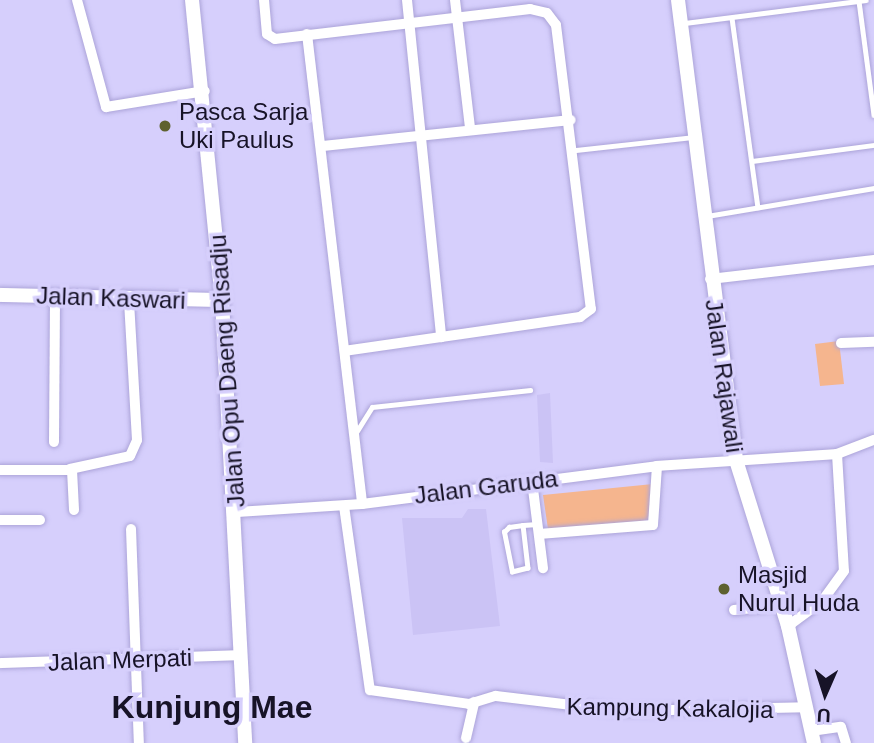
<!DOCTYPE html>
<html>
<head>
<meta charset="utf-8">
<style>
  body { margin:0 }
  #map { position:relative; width:874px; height:743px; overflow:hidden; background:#d6cffc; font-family:Helvetica,sans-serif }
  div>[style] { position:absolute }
  .built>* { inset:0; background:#cbc3f5 }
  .green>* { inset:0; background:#f5b58e }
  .roads { filter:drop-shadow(0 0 2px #aca4d9) drop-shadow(0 0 2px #aca4d9) }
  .service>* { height:4.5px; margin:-2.25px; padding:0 2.25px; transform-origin:2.25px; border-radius:2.25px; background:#fff }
  .minor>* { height:10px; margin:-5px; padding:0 5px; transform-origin:5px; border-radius:5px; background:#fff }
  .secondary>* { height:14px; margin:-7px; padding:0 7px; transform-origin:7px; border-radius:7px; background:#fff }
  .dots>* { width:19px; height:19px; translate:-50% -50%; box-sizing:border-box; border:4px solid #d6cffc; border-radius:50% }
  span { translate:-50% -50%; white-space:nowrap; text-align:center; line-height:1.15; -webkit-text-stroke:7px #d6cffc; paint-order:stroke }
  .poi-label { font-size:24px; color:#171327 }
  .left { translate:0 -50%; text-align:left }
  .street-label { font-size:24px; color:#171327 }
  .district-label { font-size:32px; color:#171327; font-weight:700 }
  .north { position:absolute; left:790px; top:659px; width:70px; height:70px; -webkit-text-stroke:5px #d6cffc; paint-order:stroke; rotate:183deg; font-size:19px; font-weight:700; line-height:28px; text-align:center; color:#171327 }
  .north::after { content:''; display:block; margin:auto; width:24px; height:32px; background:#171327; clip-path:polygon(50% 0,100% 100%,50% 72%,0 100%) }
</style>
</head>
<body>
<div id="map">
  <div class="built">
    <i style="clip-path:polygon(550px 393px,553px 463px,540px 462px,537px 395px)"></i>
    <i style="clip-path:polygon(468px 509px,486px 509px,500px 626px,413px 635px,402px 518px,462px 518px)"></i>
  </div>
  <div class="green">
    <i style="clip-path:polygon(839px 341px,844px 384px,820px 386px,815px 344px)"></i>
    <i style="clip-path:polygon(653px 484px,655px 520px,548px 529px,543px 495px)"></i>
  </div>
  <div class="roads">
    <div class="service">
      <i style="left:859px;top:1px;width:115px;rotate:82.5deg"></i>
      <i style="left:732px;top:18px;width:191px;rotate:82.2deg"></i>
      <i style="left:685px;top:23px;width:182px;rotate:-7.2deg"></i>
      <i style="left:576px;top:150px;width:119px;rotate:-6.3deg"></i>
      <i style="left:752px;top:161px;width:123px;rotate:-7.5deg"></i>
      <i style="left:707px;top:216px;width:169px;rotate:-9.5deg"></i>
      <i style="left:357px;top:431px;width:28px;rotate:-58deg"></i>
      <i style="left:372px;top:407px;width:159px;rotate:-6.1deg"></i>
      <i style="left:523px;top:525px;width:43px;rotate:83.4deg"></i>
      <i style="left:528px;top:568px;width:16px;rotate:166deg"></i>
      <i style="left:512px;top:572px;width:41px;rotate:-101.3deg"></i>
      <i style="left:504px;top:532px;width:7px;rotate:-45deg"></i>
      <i style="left:509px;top:527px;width:14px;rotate:-8deg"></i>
      <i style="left:523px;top:525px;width:14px;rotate:-4deg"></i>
    </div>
    <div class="minor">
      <i style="left:77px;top:0;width:111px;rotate:74.8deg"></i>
      <i style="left:106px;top:107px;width:100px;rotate:-9.2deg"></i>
      <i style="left:264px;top:0;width:34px;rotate:85deg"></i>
      <i style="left:267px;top:34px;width:9px;rotate:32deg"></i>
      <i style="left:275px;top:39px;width:257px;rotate:-6.7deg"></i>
      <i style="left:530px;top:9px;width:17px;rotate:13deg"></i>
      <i style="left:547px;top:13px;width:15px;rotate:53deg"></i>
      <i style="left:556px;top:25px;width:286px;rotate:83deg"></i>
      <i style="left:591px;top:309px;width:14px;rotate:144deg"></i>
      <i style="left:580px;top:317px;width:237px;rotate:171.8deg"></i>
      <i style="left:407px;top:0;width:339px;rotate:84.2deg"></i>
      <i style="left:455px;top:0;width:129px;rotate:83.3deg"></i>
      <i style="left:307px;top:34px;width:473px;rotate:83.3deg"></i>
      <i style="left:323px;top:146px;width:249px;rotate:-6deg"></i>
      <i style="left:710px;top:279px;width:165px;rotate:-6.6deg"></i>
      <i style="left:841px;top:343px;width:33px;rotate:-2deg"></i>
      <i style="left:54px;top:442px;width:146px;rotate:-89.6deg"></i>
      <i style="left:837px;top:454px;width:40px;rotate:-21deg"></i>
      <i style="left:70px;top:469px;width:61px;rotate:-12.2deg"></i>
      <i style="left:130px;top:456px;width:17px;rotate:-66deg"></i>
      <i style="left:137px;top:440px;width:140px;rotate:-93.3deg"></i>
      <i style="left:0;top:470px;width:72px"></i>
      <i style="left:72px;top:470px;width:40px;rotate:87.1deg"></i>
      <i style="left:532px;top:481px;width:88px;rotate:82.8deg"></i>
      <i style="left:344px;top:506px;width:186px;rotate:82deg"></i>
      <i style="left:370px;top:690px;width:100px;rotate:8deg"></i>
      <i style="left:469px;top:704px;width:28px;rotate:-17deg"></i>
      <i style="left:496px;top:696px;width:127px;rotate:6.8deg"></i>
      <i style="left:622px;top:711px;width:184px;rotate:-1.2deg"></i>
      <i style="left:237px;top:512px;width:125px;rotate:-3.7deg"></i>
      <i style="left:362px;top:504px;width:297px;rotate:-7.3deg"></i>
      <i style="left:657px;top:466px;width:180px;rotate:-3.8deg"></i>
      <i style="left:837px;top:454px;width:117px;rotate:86.6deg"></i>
      <i style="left:844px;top:571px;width:37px;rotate:126deg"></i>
      <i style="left:822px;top:601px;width:42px;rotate:143.7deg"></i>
      <i style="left:0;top:520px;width:40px"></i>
      <i style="left:131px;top:529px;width:214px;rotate:87.9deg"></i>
      <i style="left:539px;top:534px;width:114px;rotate:-4.5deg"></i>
      <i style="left:653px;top:525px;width:59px;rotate:-86.1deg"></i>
      <i style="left:734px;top:610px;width:48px;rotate:-5.9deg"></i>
      <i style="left:0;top:663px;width:239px;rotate:-1.9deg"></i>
      <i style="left:811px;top:731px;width:30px;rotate:-8deg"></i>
      <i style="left:841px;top:727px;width:17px;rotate:73deg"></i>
      <i style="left:466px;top:738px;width:37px;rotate:-77deg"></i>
    </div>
    <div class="secondary">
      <i style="left:192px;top:0;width:301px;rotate:84.3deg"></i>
      <i style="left:222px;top:300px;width:444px;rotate:87deg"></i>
      <i style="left:678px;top:0;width:464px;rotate:82.8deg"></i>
      <i style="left:736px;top:460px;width:174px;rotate:72.6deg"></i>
      <i style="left:788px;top:626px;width:120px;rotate:77.5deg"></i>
      <i style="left:0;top:295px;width:222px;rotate:1.3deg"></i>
    </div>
  </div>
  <div class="dots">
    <i style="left:165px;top:126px;background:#5e612f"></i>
    <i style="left:724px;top:589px;background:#5e612f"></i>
  </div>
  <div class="poi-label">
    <span class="left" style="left:179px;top:126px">Pasca Sarja<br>Uki Paulus</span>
    <span class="left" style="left:738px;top:589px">Masjid<br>Nurul Huda</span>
  </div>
  <div class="street-label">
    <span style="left:111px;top:298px;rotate:2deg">Jalan Kaswari</span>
    <span style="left:227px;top:371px;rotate:-94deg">Jalan Opu Daeng Risadju</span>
    <span style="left:724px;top:376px;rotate:82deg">Jalan Rajawali</span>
    <span style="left:486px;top:487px;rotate:-7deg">Jalan Garuda</span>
    <span style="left:120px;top:660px;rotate:-2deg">Jalan Merpati</span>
    <span style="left:670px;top:708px;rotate:1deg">Kampung Kakalojia</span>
  </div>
  <div class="district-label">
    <span style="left:212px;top:707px">Kunjung Mae</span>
  </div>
  <div class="north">U</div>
</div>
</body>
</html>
